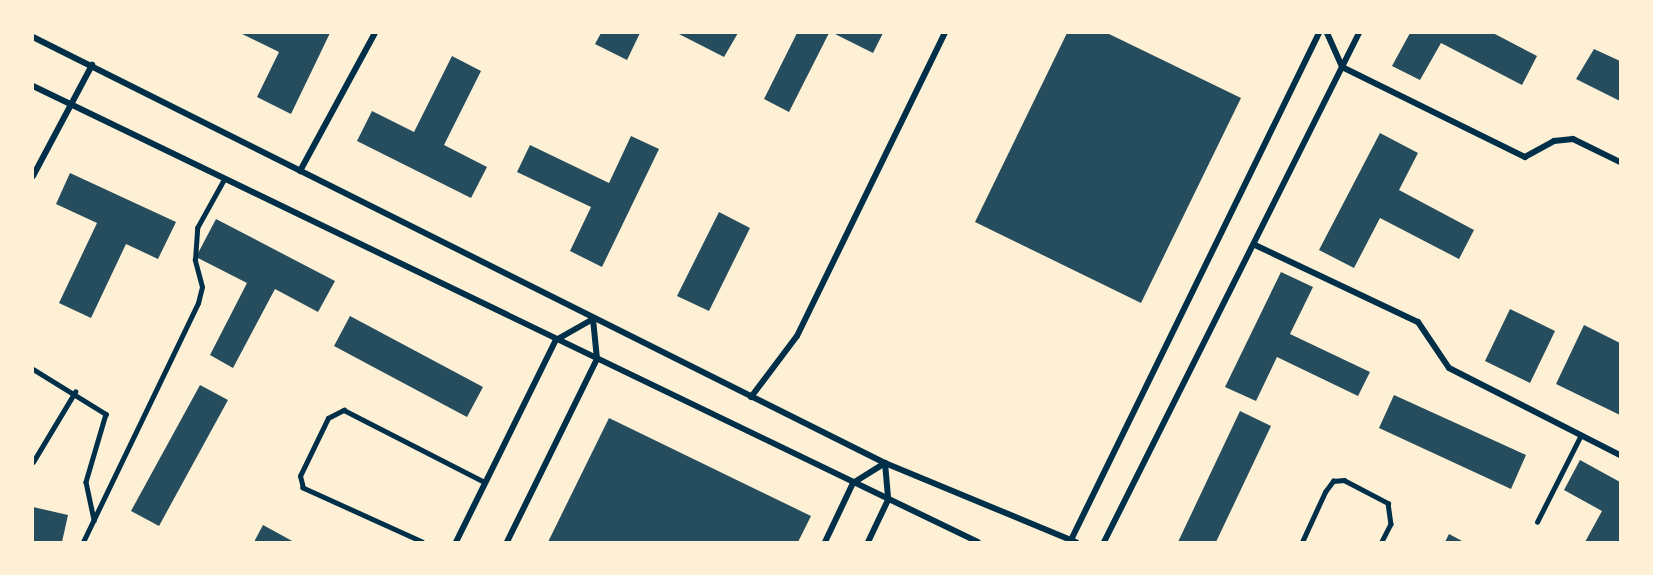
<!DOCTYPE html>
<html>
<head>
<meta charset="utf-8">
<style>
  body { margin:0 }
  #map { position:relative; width:1653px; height:575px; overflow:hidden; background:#fdf0d5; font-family:Jost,sans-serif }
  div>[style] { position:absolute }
  .building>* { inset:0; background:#264d5e }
  .service>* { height:4.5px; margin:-2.25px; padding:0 2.25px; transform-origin:2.25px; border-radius:2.25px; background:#003049 }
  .minor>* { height:6px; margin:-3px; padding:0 3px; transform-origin:3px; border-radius:3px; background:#003049 }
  span { translate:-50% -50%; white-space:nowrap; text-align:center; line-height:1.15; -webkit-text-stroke:6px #fdf0d5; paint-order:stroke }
  .frame { position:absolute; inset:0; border:34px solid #fdf0d5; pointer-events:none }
</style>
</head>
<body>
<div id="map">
  <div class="building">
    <i style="clip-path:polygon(240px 33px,330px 33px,291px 114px,257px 97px,279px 52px)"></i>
    <i style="clip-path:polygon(601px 33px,640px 33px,627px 60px,595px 44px)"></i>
    <i style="clip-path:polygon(677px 33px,738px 33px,724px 57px)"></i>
    <i style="clip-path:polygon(797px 33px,829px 33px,789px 112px,764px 99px)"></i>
    <i style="clip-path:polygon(833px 33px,883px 33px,873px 53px)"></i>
    <i style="clip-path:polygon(1067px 33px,1107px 33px,1241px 98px,1141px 303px,975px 222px)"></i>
    <i style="clip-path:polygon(1410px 33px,1493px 33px,1537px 56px,1522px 85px,1441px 43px,1420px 80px,1392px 66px)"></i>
    <i style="clip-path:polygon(1594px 49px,1620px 61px,1620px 101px,1576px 79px)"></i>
    <i style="clip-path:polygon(452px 56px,481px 71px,444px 145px,487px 167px,471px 198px,357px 141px,372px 111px,414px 132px)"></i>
    <i style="clip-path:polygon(1380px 133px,1418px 153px,1399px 190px,1474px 230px,1459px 259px,1380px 218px,1354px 268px,1319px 250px)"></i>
    <i style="clip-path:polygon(631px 136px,659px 149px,602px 267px,570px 251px,591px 207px,517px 172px,530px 145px,609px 183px)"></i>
    <i style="clip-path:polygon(70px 173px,176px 222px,158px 259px,126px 244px,91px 318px,59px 303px,97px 223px,56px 204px)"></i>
    <i style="clip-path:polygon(719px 212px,750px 228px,709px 311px,677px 296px)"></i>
    <i style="clip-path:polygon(216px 219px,335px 281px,318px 312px,275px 289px,233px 368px,210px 355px,247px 283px,196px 257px)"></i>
    <i style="clip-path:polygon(1281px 272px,1313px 287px,1290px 334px,1370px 372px,1358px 396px,1277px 357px,1256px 401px,1225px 387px)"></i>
    <i style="clip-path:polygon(1510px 309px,1555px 331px,1530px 383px,1485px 361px)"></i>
    <i style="clip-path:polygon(350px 316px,483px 387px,467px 417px,334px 346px)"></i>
    <i style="clip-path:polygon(1584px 325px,1620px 343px,1620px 415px,1556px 384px)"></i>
    <i style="clip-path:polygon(200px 385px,228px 400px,159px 526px,131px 511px)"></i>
    <i style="clip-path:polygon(1394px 395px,1526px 455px,1511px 489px,1379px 428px)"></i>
    <i style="clip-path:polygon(1240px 411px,1271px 426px,1216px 542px,1178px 542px)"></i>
    <i style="clip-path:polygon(609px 418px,811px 516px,798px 542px,548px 542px)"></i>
    <i style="clip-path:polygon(1580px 460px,1620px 482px,1620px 542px,1585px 542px,1602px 511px,1564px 490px)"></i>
    <i style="clip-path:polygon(33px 507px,68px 515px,62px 542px,33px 542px)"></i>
    <i style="clip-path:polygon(263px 525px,294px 542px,254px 542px)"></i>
    <i style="clip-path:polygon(1449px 534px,1464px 542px,1445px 542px)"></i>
  </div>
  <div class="service">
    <i style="left:33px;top:369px;width:86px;rotate:31.7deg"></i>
    <i style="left:106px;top:414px;width:71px;rotate:106.4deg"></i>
    <i style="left:86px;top:482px;width:39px;rotate:78deg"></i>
    <i style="left:33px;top:462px;width:82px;rotate:-59deg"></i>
    <i style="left:1537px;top:522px;width:97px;rotate:-63.2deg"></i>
    <i style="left:83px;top:542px;width:265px;rotate:-64.3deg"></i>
    <i style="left:198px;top:303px;width:16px;rotate:-76deg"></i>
    <i style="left:202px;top:287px;width:28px;rotate:-105deg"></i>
    <i style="left:195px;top:260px;width:32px;rotate:-86deg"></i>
    <i style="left:197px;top:228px;width:54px;rotate:-61deg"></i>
    <i style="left:422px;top:542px;width:131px;rotate:-155.6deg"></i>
    <i style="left:303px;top:488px;width:12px;rotate:-104deg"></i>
    <i style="left:300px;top:476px;width:64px;rotate:-64.2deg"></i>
    <i style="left:328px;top:418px;width:18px;rotate:-27deg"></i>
    <i style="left:344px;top:410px;width:158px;rotate:27.1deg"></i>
    <i style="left:1302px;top:542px;width:55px;rotate:-65.3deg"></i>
    <i style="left:1325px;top:492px;width:14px;rotate:-54deg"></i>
    <i style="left:1333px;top:481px;width:11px;rotate:-5deg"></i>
    <i style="left:1344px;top:480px;width:50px;rotate:27.6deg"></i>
    <i style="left:1388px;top:503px;width:21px;rotate:82deg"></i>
    <i style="left:1391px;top:524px;width:20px;rotate:117deg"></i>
  </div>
  <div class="minor">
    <i style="left:1327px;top:33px;width:37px;rotate:66deg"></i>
    <i style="left:1342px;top:67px;width:204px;rotate:26.2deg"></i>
    <i style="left:1525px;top:157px;width:33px;rotate:-29deg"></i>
    <i style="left:1554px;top:141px;width:19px;rotate:-6deg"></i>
    <i style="left:1573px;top:139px;width:52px;rotate:26.1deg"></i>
    <i style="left:33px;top:37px;width:953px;rotate:26.57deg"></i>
    <i style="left:885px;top:463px;width:207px;rotate:22.5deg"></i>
    <i style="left:33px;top:86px;width:1049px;rotate:25.76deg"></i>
    <i style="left:300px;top:171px;width:157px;rotate:-61.5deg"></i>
    <i style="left:33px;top:176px;width:126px;rotate:-62deg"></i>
    <i style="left:1255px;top:245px;width:180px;rotate:25.3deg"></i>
    <i style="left:1418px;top:322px;width:55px;rotate:56deg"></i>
    <i style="left:1449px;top:368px;width:192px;rotate:27deg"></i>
    <i style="left:751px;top:397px;width:76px;rotate:-53deg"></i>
    <i style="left:797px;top:336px;width:337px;rotate:-64deg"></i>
    <i style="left:456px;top:542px;width:225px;rotate:-63.7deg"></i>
    <i style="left:556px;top:340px;width:43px;rotate:-29.6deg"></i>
    <i style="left:593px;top:319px;width:40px;rotate:84.3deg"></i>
    <i style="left:597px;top:359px;width:204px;rotate:116.2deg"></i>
    <i style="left:825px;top:542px;width:65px;rotate:-64.6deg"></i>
    <i style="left:853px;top:483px;width:38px;rotate:-32deg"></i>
    <i style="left:885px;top:463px;width:37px;rotate:85deg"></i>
    <i style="left:888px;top:500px;width:47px;rotate:115.5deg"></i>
    <i style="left:1070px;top:542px;width:567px;rotate:-63.93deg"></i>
    <i style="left:1104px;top:542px;width:569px;rotate:-63.39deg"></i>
  </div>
  <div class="frame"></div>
</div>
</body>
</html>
